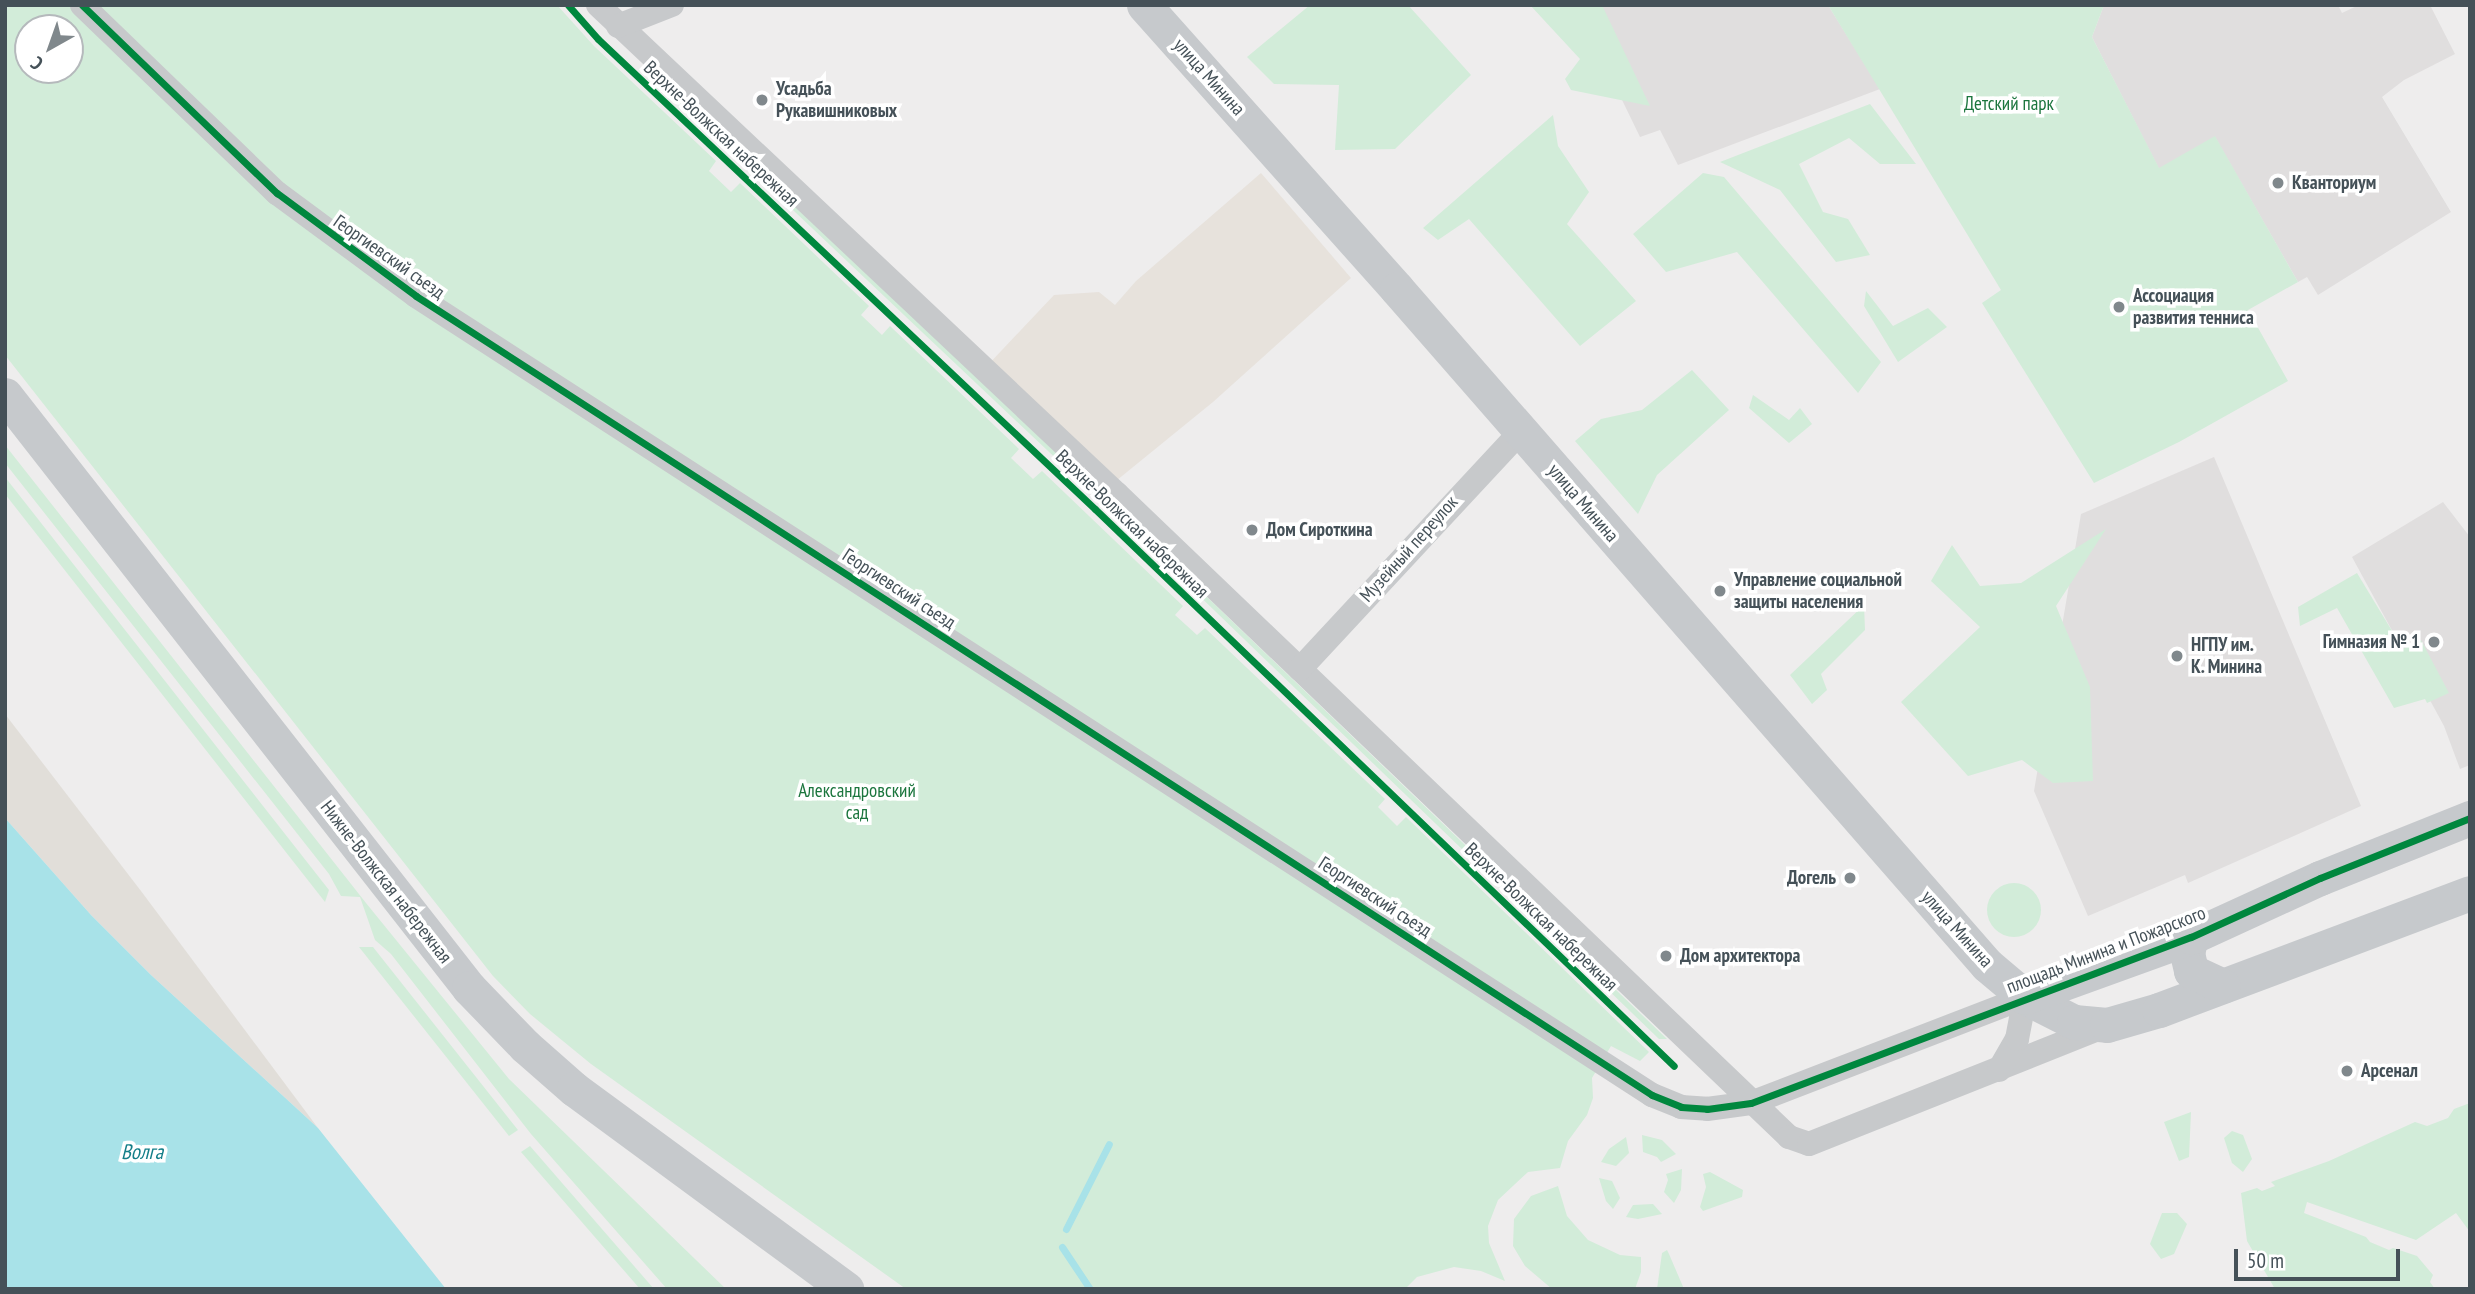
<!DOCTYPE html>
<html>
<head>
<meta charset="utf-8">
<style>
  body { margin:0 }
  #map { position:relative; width:2475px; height:1294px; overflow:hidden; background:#eeeded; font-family:"PT Sans Narrow",sans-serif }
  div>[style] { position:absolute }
  .commercial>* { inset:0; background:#e7e2dc }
  .education>* { inset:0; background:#e0dede }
  .green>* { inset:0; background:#d2ecd9 }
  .round { border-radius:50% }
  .sand>* { inset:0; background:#e1ded9 }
  .water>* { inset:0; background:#a8e2e8 }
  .stream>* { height:7px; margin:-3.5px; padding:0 3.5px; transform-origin:3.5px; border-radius:3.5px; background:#a8e2e8 }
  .street>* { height:24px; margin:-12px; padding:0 12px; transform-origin:12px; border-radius:12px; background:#c7c9cb }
  .secondary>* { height:35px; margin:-17.5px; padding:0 17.5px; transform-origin:17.5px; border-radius:17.5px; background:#c6c9cc }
  .cycleway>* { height:7px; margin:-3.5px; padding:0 3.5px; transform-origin:3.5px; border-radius:3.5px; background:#00873e }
  .dots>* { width:19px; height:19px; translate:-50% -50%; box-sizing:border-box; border:4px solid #fff; border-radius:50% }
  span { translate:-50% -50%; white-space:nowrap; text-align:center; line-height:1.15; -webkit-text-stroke:7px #fff; paint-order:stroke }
  .street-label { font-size:19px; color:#455158 }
  .poi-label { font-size:19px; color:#455158; font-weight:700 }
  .left { translate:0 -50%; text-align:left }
  .right { translate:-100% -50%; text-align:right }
  .park-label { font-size:19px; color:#1b753d }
  .water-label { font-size:21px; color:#137e88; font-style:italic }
  .frame { position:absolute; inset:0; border:7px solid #455158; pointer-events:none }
  .north { position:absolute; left:14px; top:14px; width:70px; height:70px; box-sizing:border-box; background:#fff; border:2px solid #b5b9bc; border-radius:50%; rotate:220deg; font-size:19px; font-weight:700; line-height:28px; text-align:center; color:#455158 }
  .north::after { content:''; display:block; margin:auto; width:24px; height:32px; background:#80888c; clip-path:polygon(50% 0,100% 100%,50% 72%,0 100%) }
  .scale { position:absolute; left:2234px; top:1249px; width:166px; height:32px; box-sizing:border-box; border:4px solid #455158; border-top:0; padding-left:9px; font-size:21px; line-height:24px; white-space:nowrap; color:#455158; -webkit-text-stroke:5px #fff; paint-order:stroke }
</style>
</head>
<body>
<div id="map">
  <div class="commercial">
    <i style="clip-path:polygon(1261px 173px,1351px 278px,1213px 402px,1111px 485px,986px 367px,1054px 295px,1099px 292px,1115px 305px,1136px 281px)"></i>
  </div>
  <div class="education">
    <i style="clip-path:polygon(1576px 5px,1828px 5px,1880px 89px,1678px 165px,1660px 130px,1640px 137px)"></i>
    <i style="clip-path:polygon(2104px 5px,2338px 5px,2342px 13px,2359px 5px,2430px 5px,2455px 54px,2404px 80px,2382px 97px,2451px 212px,2318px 295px,2307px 277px,2298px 282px,2215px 137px,2159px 169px,2092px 37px)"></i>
    <i style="clip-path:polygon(2214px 457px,2361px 806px,2188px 883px,2185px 875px,2088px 916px,2034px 791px,2081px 514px)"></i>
    <i style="clip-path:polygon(2443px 502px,2470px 537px,2470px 765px,2460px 769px,2444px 726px,2352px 557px)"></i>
  </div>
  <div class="green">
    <i style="clip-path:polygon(evenodd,5px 5px,557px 5px,594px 46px,716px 161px,709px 171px,731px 192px,740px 183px,869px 306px,861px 315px,882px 335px,890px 326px,1019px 449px,1011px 458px,1033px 479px,1042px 471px,1183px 606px,1175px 615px,1197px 635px,1205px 628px,1385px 799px,1378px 807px,1397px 826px,1406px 817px,1649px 1052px,1640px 1061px,1611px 1046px,1592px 1078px,1593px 1098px,1587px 1115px,1568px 1141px,1560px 1168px,1528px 1172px,1498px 1200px,1488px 1226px,1489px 1243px,1505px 1281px,1481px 1271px,1454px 1267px,1417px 1277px,1405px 1289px,906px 1289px,591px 1064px,530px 1014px,493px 976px,5px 355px,5px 5px,28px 28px,70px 28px,70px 70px,28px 70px,28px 28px)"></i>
    <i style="clip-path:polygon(1310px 5px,1408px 5px,1471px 75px,1395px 149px,1335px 150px,1339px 85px,1274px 84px,1247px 57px)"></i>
    <i style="clip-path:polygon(1530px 5px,1602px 5px,1650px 106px,1571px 90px,1565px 79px,1580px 59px)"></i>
    <i style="clip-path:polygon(1828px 5px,2104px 5px,2092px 37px,2159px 168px,2215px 136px,2298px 282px,2248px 310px,2288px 381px,2179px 442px,2094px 483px,1982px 303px,2001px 290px)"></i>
    <i style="clip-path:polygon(654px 71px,1105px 499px,1667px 1039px,1659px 1039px,1102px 502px,650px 75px)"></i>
    <i style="clip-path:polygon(1870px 104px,1916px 164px,1880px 164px,1849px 138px,1799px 164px,1823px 212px,1848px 219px,1870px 255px,1836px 262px,1780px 190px,1720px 162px)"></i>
    <i style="clip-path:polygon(1553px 115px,1558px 146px,1589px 192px,1567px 224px,1636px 301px,1580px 346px,1469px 219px,1438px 240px,1423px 228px)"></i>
    <i style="clip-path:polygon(1703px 173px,1724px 177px,1881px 362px,1858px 393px,1737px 252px,1666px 272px,1633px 234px)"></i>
    <i style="clip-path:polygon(1866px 291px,1893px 326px,1928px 308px,1947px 327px,1898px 362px,1864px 306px)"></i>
    <i style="clip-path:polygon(1692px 370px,1729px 410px,1657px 475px,1638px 514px,1575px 441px,1601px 419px,1642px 410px)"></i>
    <i style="clip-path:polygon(1753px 395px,1789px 420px,1800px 408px,1812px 424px,1789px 443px,1749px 408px)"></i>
    <i style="clip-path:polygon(5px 445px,366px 903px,509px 1079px,726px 1289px,667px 1289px,531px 1134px,391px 954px,375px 940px,360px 897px,341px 896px,329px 874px,5px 463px)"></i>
    <i style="clip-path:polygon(5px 477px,329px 890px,325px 902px,5px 494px)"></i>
    <i style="clip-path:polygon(2106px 529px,2056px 606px,2090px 687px,2093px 781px,2053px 783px,2022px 760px,1968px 776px,1901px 702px,1980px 627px,1931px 581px,1952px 545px,1980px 586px,2021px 583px)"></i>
    <i style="clip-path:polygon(2357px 573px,2403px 649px,2421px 640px,2449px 693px,2427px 703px,2425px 699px,2394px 708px,2337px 608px,2300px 626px,2298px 607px)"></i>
    <i style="clip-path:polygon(1864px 605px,1865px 630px,1821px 674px,1827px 690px,1812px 704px,1790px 675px)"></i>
    <i class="round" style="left:1987px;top:883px;width:54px;height:54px"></i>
    <i style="clip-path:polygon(359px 947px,373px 947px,518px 1130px,509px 1136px)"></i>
    <i style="clip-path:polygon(2470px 1103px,2470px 1232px,2456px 1213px,2416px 1240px,2307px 1202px,2304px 1213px,2366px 1237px,2370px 1242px,2389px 1250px,2393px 1248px,2417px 1256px,2433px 1275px,2430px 1282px,2435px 1289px,2275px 1289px,2247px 1241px,2241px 1193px,2257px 1188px,2262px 1191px,2275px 1186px,2271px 1182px,2329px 1161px,2415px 1122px,2427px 1126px,2448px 1118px,2454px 1109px)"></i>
    <i style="clip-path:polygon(2191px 1112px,2189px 1157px,2179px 1161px,2164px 1122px)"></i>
    <i style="clip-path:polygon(2232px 1131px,2243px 1135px,2252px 1159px,2243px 1172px,2232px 1163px,2224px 1138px)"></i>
    <i style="clip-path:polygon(1642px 1135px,1662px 1140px,1676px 1154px,1661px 1162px,1657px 1157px,1643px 1152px)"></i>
    <i style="clip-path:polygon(1626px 1137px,1629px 1153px,1616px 1166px,1601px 1162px,1609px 1149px)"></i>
    <i style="clip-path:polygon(530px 1146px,654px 1289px,640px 1289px,521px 1152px)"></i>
    <i style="clip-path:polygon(1682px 1169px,1681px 1190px,1674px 1203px,1664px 1192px,1668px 1180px,1666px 1174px)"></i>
    <i style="clip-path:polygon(1710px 1172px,1743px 1190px,1742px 1197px,1703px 1211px,1700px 1207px,1706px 1187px,1703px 1174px)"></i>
    <i style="clip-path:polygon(1599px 1178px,1612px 1181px,1620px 1198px,1613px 1209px,1606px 1201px)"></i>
    <i style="clip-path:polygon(1558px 1186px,1567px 1216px,1588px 1240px,1620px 1255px,1641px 1257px,1641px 1272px,1635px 1289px,1552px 1289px,1525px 1266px,1513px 1246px,1514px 1219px,1531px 1196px)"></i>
    <i style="clip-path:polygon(1653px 1204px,1662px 1214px,1638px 1219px,1626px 1217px,1633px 1205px)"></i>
    <i style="clip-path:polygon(2162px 1213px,2177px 1213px,2187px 1224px,2174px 1254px,2161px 1259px,2150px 1244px)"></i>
    <i style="clip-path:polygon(1667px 1250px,1669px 1254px,1684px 1289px,1657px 1289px,1662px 1253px)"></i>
  </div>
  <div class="sand">
    <i style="clip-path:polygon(5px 714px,141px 891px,318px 1128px,151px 975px,91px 915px,5px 818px)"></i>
  </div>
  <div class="water">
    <i style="clip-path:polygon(5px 818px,91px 915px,151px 975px,318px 1128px,446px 1289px,5px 1289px)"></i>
  </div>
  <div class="stream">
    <i style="left:1066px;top:1229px;width:95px;rotate:-63.2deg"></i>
    <i style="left:1062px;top:1247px;width:50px;rotate:56.3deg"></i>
  </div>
  <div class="street">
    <i style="left:82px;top:5px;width:271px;rotate:44deg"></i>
    <i style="left:277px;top:193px;width:173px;rotate:36.5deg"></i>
    <i style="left:416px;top:296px;width:1472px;rotate:32.88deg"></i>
    <i style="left:1652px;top:1095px;width:31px;rotate:22deg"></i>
    <i style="left:1681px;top:1107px;width:26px;rotate:4deg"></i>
    <i style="left:1707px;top:1109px;width:44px;rotate:-7.8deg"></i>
    <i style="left:1751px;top:1103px;width:294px;rotate:-21.1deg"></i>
    <i style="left:598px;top:5px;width:713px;rotate:43.3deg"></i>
    <i style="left:1117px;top:494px;width:930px;rotate:43.74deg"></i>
    <i style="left:1789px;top:1137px;width:21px;rotate:19deg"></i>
    <i style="left:1809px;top:1144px;width:316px;rotate:-21.7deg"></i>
    <i style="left:618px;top:26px;width:58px;rotate:-21.3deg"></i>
    <i style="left:1300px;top:669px;width:323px;rotate:-47.1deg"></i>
    <i style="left:1999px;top:1070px;width:36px;rotate:-60deg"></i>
    <i style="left:2017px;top:1039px;width:43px;rotate:-79.2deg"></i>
  </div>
  <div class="secondary">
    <i style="left:1144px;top:5px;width:380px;rotate:48.3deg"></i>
    <i style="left:1397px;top:289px;width:897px;rotate:48.89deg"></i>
    <i style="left:1987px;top:965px;width:50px;rotate:40.1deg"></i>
    <i style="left:2025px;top:997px;width:55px;rotate:27deg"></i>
    <i style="left:2074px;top:1022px;width:33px;rotate:5deg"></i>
    <i style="left:2107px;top:1025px;width:54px;rotate:-16.1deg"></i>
    <i style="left:2159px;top:1010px;width:332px;rotate:-20.6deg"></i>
    <i style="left:5px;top:395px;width:753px;rotate:51.96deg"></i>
    <i style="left:469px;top:988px;width:81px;rotate:46deg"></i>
    <i style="left:525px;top:1046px;width:65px;rotate:41.3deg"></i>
    <i style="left:574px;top:1089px;width:338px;rotate:36.3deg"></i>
    <i style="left:2191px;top:937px;width:16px;rotate:104deg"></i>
    <i style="left:2187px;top:953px;width:18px;rotate:77deg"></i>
    <i style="left:2191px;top:971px;width:35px;rotate:25deg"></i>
    <i style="left:2025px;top:997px;width:177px;rotate:-19.9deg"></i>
    <i style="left:2191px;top:937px;width:142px;rotate:-24.6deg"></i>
    <i style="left:2320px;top:878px;width:162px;rotate:-21.8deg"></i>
  </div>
  <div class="cycleway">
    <i style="left:82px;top:5px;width:271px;rotate:44deg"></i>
    <i style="left:277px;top:193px;width:173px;rotate:36.5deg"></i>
    <i style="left:416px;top:296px;width:1472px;rotate:32.88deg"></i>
    <i style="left:1652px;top:1095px;width:31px;rotate:22deg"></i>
    <i style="left:1681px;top:1107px;width:26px;rotate:4deg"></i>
    <i style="left:1707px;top:1109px;width:44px;rotate:-7.8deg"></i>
    <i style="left:1751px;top:1103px;width:470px;rotate:-20.7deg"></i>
    <i style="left:2191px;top:937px;width:142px;rotate:-24.6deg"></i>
    <i style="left:2320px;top:878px;width:162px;rotate:-21.8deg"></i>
    <i style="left:568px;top:5px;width:45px;rotate:48.6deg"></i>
    <i style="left:598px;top:39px;width:684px;rotate:43.4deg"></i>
    <i style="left:1095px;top:509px;width:803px;rotate:43.89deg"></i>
  </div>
  <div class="dots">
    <i style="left:762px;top:100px;background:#80888c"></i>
    <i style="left:2278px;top:183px;background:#80888c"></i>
    <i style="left:2119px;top:307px;background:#80888c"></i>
    <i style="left:1252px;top:530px;background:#80888c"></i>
    <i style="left:1720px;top:591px;background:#80888c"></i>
    <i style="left:2434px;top:642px;background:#80888c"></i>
    <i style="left:2177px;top:656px;background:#80888c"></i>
    <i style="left:1850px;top:878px;background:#80888c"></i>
    <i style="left:1666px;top:956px;background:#80888c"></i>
    <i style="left:2347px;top:1071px;background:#80888c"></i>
  </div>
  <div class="street-label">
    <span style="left:1209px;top:77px;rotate:48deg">улица Минина</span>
    <span style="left:721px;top:134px;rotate:43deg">Верхне-Волжская набережная</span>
    <span style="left:389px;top:257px;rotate:35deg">Георгиевский съезд</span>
    <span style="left:1583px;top:503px;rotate:49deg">улица Минина</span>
    <span style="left:1132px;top:524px;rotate:44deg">Верхне-Волжская набережная</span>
    <span style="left:1409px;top:549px;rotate:-48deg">Музейный переулок</span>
    <span style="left:899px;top:589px;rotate:33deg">Георгиевский съезд</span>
    <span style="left:386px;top:882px;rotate:52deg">Нижне-Волжская набережная</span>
    <span style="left:1375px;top:897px;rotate:33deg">Георгиевский съезд</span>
    <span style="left:1541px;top:917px;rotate:44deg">Верхне-Волжская набережная</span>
    <span style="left:1957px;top:929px;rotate:48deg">улица Минина</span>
    <span style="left:2106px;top:950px;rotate:-21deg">площадь Минина и Пожарского</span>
  </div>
  <div class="poi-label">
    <span class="left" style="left:776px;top:100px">Усадьба<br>Рукавишниковых</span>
    <span class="left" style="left:2292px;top:183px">Кванториум</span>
    <span class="left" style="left:2133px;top:307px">Ассоциация<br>развития тенниса</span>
    <span class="left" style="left:1266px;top:530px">Дом Сироткина</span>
    <span class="left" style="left:1734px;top:591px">Управление социальной<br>защиты населения</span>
    <span class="right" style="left:2420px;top:642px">Гимназия № 1</span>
    <span class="left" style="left:2191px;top:656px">НГПУ им.<br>К. Минина</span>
    <span class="right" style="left:1836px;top:878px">Догель</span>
    <span class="left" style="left:1680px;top:956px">Дом архитектора</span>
    <span class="left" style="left:2361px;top:1071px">Арсенал</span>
  </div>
  <div class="park-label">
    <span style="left:2009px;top:104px">Детский парк</span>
    <span style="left:857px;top:802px">Александровский<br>сад</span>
  </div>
  <div class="water-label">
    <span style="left:142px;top:1152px">Волга</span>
  </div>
  <div class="frame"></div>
  <div class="north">С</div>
  <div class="scale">50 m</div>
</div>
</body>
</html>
